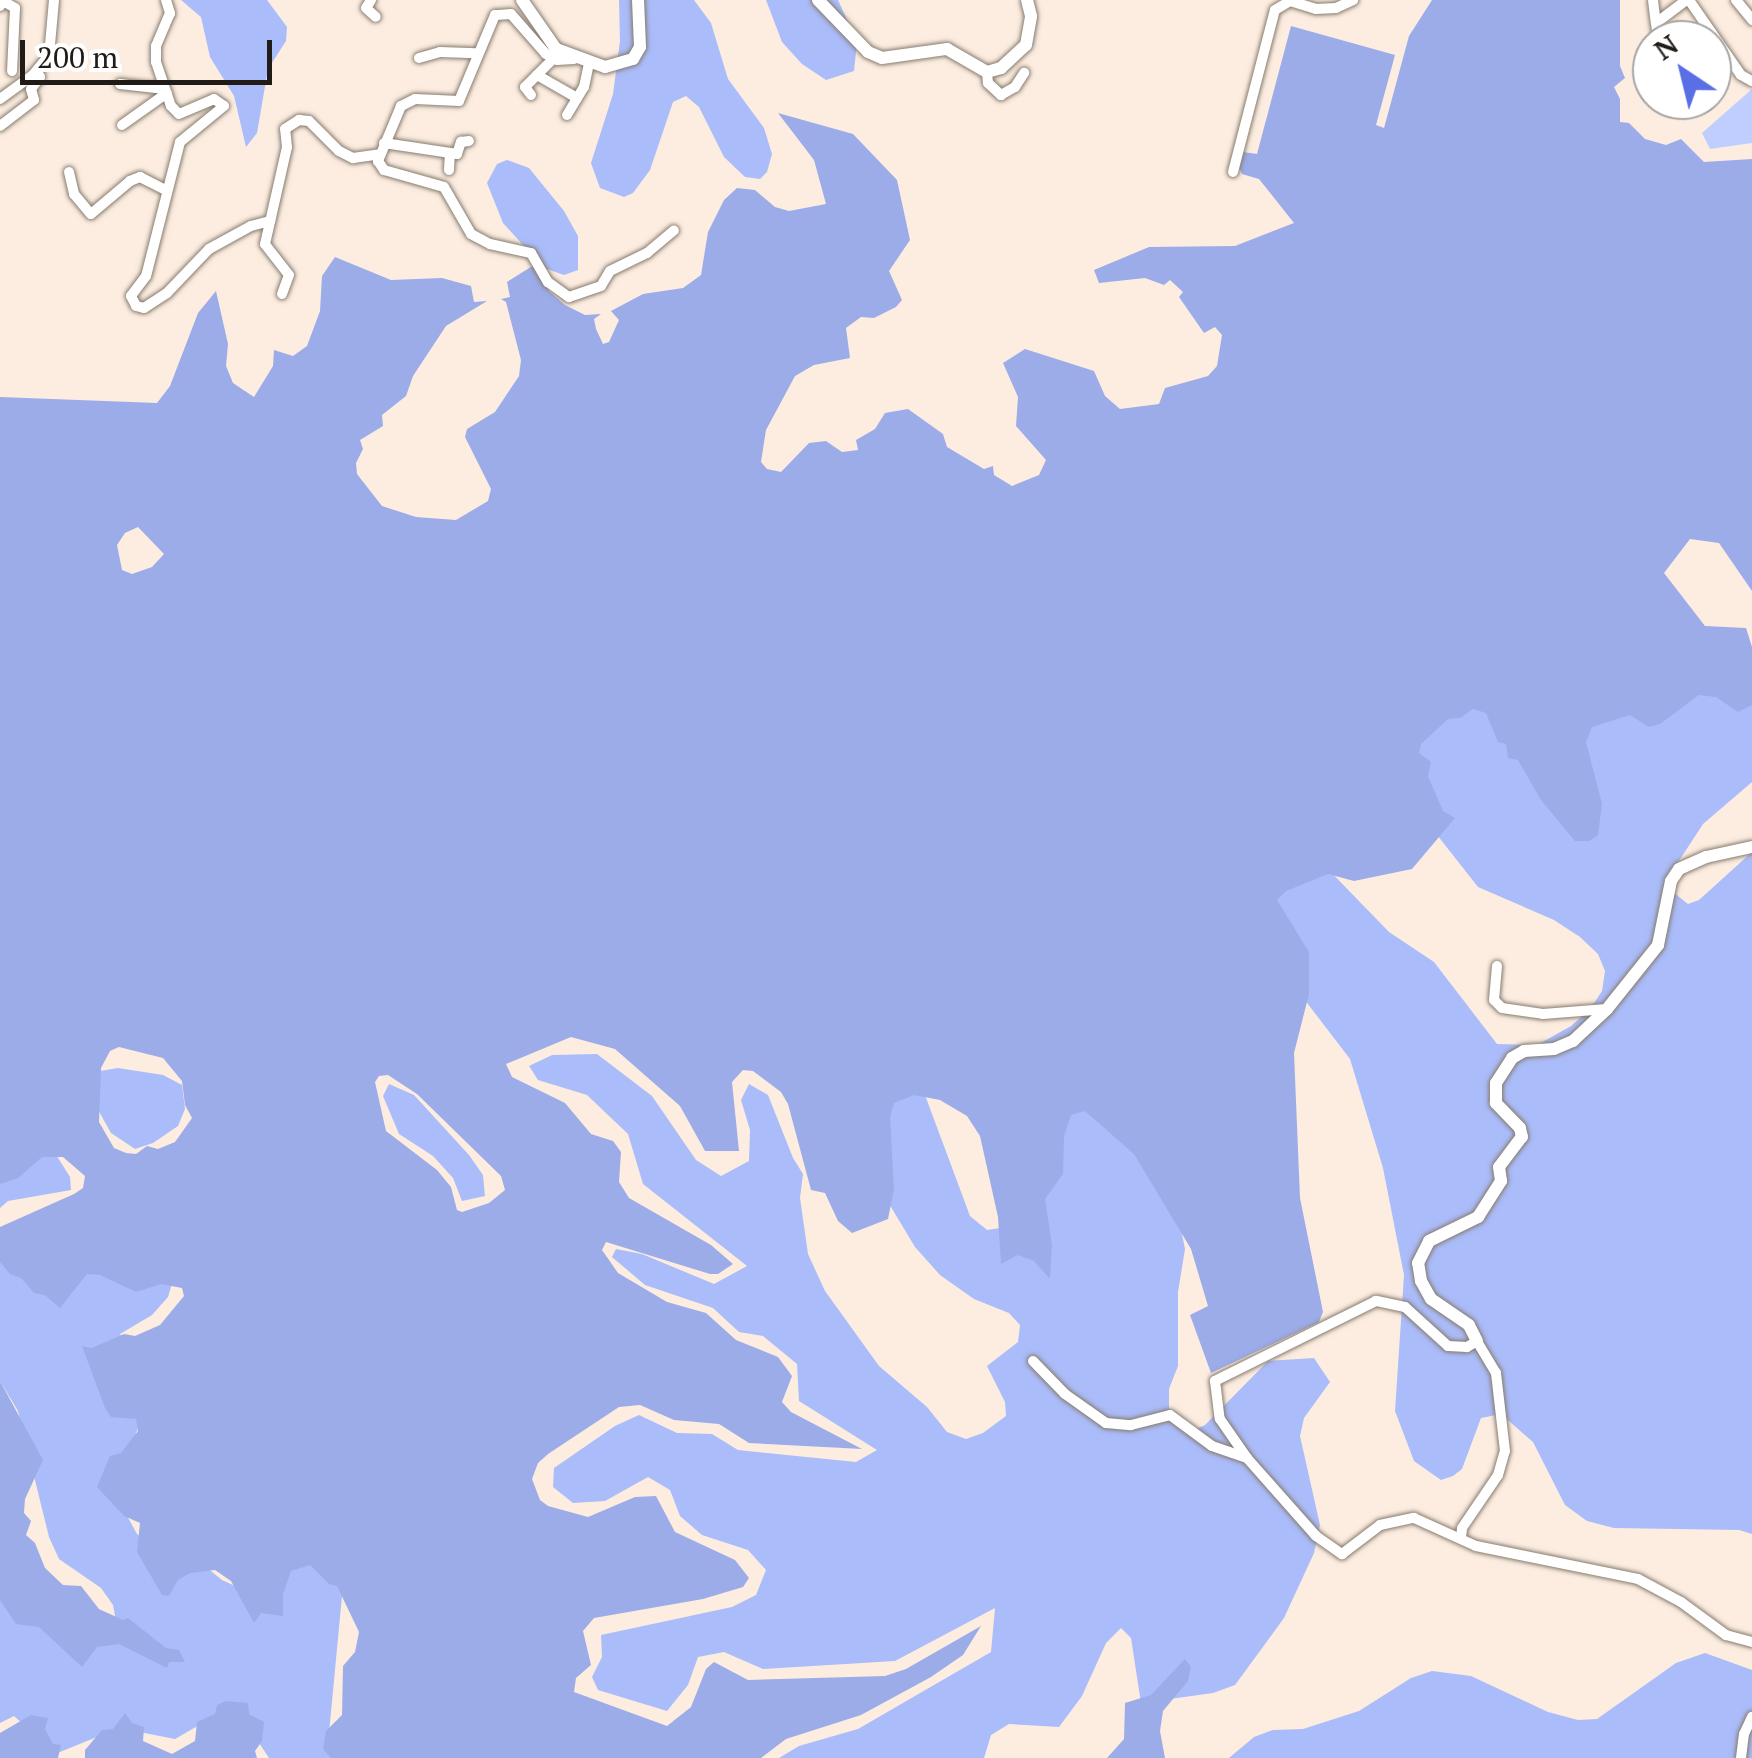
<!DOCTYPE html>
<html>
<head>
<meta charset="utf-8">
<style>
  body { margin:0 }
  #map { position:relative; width:1752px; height:1758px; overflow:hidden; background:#fcede0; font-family:"PT Serif",serif }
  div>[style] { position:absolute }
  .green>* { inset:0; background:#bfceff }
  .forest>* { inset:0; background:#aabcf9 }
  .water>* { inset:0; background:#9cace9 }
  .roads { filter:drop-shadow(0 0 2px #877b6f) drop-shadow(0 0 2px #877b6f) }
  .minor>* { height:10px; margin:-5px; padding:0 5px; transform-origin:5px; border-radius:5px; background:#fff }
  .tertiary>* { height:12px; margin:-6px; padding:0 6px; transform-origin:6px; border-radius:6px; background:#fff }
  span { translate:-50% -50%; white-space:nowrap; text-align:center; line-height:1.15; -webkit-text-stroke:10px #fff; paint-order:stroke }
  .north { position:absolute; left:1632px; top:20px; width:100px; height:100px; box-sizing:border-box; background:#fff; border:2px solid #a6a4a2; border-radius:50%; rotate:325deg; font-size:28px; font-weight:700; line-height:40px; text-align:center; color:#201b16 }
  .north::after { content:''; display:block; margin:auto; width:35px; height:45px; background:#5a6fe6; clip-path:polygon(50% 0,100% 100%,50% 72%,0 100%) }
  .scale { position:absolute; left:20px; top:40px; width:252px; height:45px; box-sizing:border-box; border:5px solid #201b16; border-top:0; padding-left:12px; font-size:30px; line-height:35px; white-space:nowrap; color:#201b16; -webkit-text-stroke:8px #fff; paint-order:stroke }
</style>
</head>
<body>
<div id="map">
  <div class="green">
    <i style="clip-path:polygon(1752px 89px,1752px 143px,1710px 149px,1702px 133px)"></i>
  </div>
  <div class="forest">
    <i style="clip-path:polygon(181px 0,267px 0,287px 27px,286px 41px,268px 69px,257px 133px,246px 147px,234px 96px,210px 57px,201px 17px)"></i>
    <i style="clip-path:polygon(619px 0,694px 0,711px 23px,728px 79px,764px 128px,772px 154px,767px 172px,760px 179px,745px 177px,724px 157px,699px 107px,686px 96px,673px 102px,650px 170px,633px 193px,624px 197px,600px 188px,591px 163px,613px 94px,620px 41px)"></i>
    <i style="clip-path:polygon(766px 0,838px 0,857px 42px,854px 71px,826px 80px,802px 64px,782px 42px)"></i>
    <i style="clip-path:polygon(507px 160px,529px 168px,564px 211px,578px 236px,578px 270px,564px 275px,544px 268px,503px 223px,487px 183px,497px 164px)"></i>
    <i style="clip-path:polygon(1752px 675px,1752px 782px,1703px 824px,1673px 870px,1673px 892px,1688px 904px,1699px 900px,1752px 852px,1752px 1534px,1739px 1530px,1614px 1528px,1587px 1521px,1565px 1505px,1533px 1442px,1501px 1414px,1481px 1418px,1462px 1469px,1453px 1476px,1441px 1480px,1414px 1461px,1395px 1411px,1404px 1275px,1383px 1168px,1350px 1059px,1301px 995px,1278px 954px,1273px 845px,1324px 865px,1389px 932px,1434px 962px,1497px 1044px,1537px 1045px,1571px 1026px,1591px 1008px,1602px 991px,1605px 971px,1598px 954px,1580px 937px,1554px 920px,1478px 887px,1412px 803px,1399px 684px,1564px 717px)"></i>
    <i style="clip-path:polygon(597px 1054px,652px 1096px,696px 1160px,721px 1176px,749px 1161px,750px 1130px,741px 1100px,749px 1084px,768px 1095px,793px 1158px,803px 1174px,800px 1198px,808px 1254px,825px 1291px,879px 1366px,927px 1407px,947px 1432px,966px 1439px,983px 1433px,1006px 1416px,1005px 1402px,987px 1366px,1018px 1342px,1020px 1325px,1009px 1313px,974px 1299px,940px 1275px,915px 1247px,864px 1162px,876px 1083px,919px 1079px,970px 1216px,987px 1230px,1000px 1228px,1066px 1061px,1177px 1209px,1185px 1249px,1178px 1292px,1178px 1366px,1169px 1389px,1169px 1408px,1178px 1419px,1196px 1429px,1205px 1425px,1268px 1361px,1314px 1358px,1330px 1382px,1304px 1418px,1300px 1436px,1320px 1525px,1314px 1553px,1284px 1618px,1235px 1685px,1213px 1693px,1141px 1703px,1131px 1638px,1121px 1628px,1106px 1643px,1082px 1696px,1059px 1727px,1009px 1724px,991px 1735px,984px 1758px,779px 1758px,799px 1746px,858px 1729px,991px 1652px,995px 1608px,895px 1661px,763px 1669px,724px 1652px,698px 1657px,688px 1685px,667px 1711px,598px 1690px,592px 1677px,602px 1657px,601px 1635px,732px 1607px,756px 1595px,766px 1570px,748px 1550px,702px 1535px,680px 1516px,670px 1490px,648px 1477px,605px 1501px,573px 1503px,553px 1487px,554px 1468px,615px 1426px,639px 1415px,677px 1433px,712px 1434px,738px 1450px,856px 1462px,877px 1450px,799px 1401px,797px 1364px,763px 1336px,739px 1332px,713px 1308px,645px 1285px,612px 1257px,616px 1249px,642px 1254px,714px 1284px,747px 1266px,643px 1184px,628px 1134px,587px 1095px,538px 1080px,529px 1066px,552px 1055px)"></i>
    <i style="clip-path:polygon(118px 1068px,163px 1075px,182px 1085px,185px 1109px,178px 1126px,153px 1143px,135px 1149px,111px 1133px,97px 1108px,89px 1073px)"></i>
    <i style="clip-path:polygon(389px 1084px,414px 1095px,469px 1155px,483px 1175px,485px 1196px,462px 1201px,453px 1178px,433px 1156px,399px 1134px,383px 1096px)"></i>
    <i style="clip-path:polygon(0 1143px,53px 1150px,70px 1177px,71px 1190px,8px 1201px,0 1208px)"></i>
    <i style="clip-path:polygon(0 1248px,173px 1280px,168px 1297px,152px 1315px,120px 1334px,134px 1354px,144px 1415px,116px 1478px,121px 1505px,137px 1534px,166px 1553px,196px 1559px,222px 1580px,246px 1591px,285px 1550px,332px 1562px,342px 1596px,329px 1733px,358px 1758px,269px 1758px,234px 1705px,175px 1739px,119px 1728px,55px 1754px,14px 1716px,0 1723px,0 1599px,116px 1621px,113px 1605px,101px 1588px,59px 1559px,49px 1537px,18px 1411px,0 1381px)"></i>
    <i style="clip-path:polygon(1705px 1653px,1752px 1670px,1752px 1758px,1229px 1758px,1254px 1737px,1273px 1730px,1303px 1729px,1359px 1711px,1411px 1678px,1432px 1671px,1471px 1676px,1548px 1712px,1578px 1720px,1597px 1719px,1676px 1663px)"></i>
  </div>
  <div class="water">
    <i style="clip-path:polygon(evenodd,1432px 0,1620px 0,1620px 66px,1625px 78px,1614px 87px,1620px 99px,1620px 122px,1629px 123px,1645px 139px,1666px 145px,1681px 139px,1704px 162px,1752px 159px,1752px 591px,1719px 543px,1690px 539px,1664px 573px,1705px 626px,1746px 628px,1752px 647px,1752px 705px,1738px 712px,1716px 697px,1699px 695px,1660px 724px,1649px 727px,1630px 715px,1592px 727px,1586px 742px,1602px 804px,1598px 835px,1589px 841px,1575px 841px,1541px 800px,1518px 760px,1508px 758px,1506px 744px,1498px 742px,1486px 713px,1473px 709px,1460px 718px,1448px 719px,1421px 744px,1419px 753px,1431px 762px,1428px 776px,1443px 811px,1455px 818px,1412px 869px,1354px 881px,1328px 874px,1286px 891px,1277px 900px,1309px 952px,1309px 994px,1294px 1053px,1300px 1198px,1323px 1312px,1319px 1322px,1211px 1373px,1190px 1315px,1208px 1306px,1191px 1249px,1134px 1154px,1085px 1111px,1071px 1115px,1064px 1136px,1063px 1174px,1045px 1199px,1052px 1245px,1050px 1279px,1034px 1261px,1018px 1255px,1001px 1264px,998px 1217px,980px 1136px,967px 1116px,940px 1100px,914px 1095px,894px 1103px,890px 1117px,894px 1189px,888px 1219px,852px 1233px,838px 1221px,825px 1193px,811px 1190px,788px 1104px,781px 1092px,753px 1071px,743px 1070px,732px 1082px,739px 1151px,705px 1151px,680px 1106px,615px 1049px,571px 1037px,506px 1064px,512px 1077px,565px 1103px,591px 1134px,613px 1141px,621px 1152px,619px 1182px,629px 1198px,711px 1245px,733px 1264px,718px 1274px,710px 1274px,606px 1242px,602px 1250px,618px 1273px,667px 1302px,706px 1313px,736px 1340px,778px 1357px,792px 1376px,782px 1402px,791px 1412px,862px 1449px,749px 1443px,719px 1424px,674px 1420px,640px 1405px,619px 1407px,548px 1454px,538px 1463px,532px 1479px,540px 1500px,548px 1506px,588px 1517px,635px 1497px,656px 1496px,675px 1532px,735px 1560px,749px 1578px,743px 1587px,703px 1599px,594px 1618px,583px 1631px,591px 1665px,576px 1678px,574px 1692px,667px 1726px,691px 1707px,706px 1669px,714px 1662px,748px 1680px,885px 1676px,906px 1669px,981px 1626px,963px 1655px,931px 1677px,861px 1715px,786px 1739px,761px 1758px,331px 1758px,323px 1749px,326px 1731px,342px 1715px,343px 1666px,355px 1652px,359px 1632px,337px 1586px,329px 1584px,310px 1565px,291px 1571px,283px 1594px,283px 1616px,261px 1613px,254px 1623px,231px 1581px,215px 1570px,190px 1573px,178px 1580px,169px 1596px,162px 1595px,137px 1552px,140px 1523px,124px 1516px,97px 1487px,110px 1456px,121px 1453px,138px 1431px,136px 1419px,111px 1417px,105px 1408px,82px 1346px,92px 1348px,124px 1334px,135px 1336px,160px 1325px,184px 1296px,182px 1288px,161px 1284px,136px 1292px,100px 1275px,87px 1274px,60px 1308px,45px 1295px,34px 1293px,21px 1278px,10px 1274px,0 1262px,0 1227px,74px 1194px,83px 1188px,85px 1176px,63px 1157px,42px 1157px,18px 1178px,0 1184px,0 397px,157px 403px,170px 386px,198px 313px,216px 291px,228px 344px,226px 366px,233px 383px,254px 397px,273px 366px,274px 350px,293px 356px,307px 346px,320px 311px,322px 276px,335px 257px,391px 280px,442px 278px,471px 286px,474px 302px,487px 301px,446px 326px,413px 376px,406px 396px,382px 415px,383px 426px,360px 440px,363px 449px,356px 463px,357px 474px,382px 506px,416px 517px,456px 520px,488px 501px,491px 489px,465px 437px,467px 429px,495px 412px,519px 376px,521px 360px,506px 302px,501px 299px,510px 297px,507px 282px,534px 265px,549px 291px,565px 305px,585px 315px,601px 314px,594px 319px,596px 329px,603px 344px,609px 342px,619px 320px,611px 311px,643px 294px,683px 288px,701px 275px,708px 232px,724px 200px,737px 188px,755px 190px,775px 207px,789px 211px,826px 204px,814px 160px,778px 113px,853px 134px,897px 180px,910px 240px,889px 271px,902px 300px,896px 307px,874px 318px,861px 317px,846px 328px,850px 358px,814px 365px,795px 376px,766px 430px,761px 462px,767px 469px,781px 472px,809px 443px,826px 441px,842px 452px,858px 450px,856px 440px,875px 429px,885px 413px,908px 409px,943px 434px,947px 447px,984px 469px,993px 466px,994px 475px,1012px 486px,1039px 475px,1046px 460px,1016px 426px,1018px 397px,1003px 363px,1025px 349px,1094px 371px,1105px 396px,1120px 409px,1159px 404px,1165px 388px,1208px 376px,1217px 366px,1222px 335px,1215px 327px,1204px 333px,1179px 297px,1183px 292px,1170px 280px,1164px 285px,1145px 278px,1099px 283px,1094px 270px,1149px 247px,1235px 246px,1294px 223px,1259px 179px,1242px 174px,1239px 167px,1243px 152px,1257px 154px,1291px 26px,1395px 55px,1376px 125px,1384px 128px,1409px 36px,1432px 0,138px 527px,164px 554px,152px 567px,132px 574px,122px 570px,117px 545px,125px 533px,138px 527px,1432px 0,119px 1047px,163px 1058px,182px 1081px,185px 1105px,192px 1118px,175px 1142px,158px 1149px,147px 1146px,136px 1154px,126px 1153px,114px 1148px,99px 1122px,101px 1068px,110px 1051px,119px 1047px,1432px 0,388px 1075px,417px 1094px,501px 1176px,505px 1190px,489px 1203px,462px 1212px,457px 1210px,451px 1187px,437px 1170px,386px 1131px,375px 1082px,379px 1076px,388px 1075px)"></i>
    <i style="clip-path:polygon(0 1381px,43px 1460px,25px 1499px,24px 1513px,31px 1521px,26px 1535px,35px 1543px,45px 1568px,63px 1585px,81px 1586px,99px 1609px,123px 1620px,128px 1618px,166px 1648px,179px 1650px,185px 1662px,169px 1662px,167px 1668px,119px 1644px,97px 1647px,82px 1667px,39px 1627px,16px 1624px,0 1600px)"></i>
    <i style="clip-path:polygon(1185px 1659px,1191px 1667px,1188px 1681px,1163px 1711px,1160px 1731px,1165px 1758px,1107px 1758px,1124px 1739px,1125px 1703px,1151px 1695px)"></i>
    <i style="clip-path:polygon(226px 1701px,248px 1703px,249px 1714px,264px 1722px,262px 1741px,255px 1751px,257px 1758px,85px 1758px,85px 1750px,102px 1730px,113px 1729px,125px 1713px,132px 1723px,144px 1727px,143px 1741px,172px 1754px,195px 1741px,197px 1722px,215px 1714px,217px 1705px)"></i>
    <i style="clip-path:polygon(31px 1715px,48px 1718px,45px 1729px,53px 1744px,61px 1745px,58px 1758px,0 1758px,0 1733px)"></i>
  </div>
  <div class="roads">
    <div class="minor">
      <i style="left:166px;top:0;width:14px;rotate:73deg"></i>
      <i style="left:170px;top:13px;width:36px;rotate:113deg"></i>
      <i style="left:156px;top:46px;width:16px;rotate:90deg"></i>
      <i style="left:156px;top:62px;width:46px;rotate:71.2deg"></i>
      <i style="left:171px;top:106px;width:11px;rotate:45deg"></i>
      <i style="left:179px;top:114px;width:38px;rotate:-23deg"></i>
      <i style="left:214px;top:99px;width:12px;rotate:35deg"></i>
      <i style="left:224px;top:106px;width:57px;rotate:140.7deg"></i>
      <i style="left:180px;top:142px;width:138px;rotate:104.2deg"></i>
      <i style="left:146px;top:276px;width:25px;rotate:127deg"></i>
      <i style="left:131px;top:296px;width:11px;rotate:63deg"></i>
      <i style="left:136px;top:306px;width:8px;rotate:14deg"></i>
      <i style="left:144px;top:308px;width:27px;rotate:-33deg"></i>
      <i style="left:167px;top:293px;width:61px;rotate:-46.3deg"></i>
      <i style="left:209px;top:249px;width:48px;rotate:-28.7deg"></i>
      <i style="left:251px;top:226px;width:20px;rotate:-15deg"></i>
      <i style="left:371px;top:0;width:9px;rotate:122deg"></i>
      <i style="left:366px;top:8px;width:13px;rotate:42deg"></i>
      <i style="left:1653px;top:0;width:23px;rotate:83deg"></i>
      <i style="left:1656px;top:23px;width:39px;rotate:-37deg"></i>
      <i style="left:1689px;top:0;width:91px;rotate:55.3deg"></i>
      <i style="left:1741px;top:75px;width:13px;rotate:29deg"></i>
      <i style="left:1736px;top:0;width:26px;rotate:51deg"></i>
      <i style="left:0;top:6px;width:6px;rotate:-59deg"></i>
      <i style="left:3px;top:1px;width:14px;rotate:30deg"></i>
      <i style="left:15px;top:8px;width:63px;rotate:92.7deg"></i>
      <i style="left:1656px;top:23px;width:17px;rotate:83deg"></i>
      <i style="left:419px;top:58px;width:22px;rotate:-16deg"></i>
      <i style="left:440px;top:52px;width:36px;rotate:2deg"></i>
      <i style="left:574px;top:59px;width:17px;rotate:177deg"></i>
      <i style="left:557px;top:60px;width:13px;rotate:-151deg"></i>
      <i style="left:546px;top:54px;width:53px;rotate:-131.2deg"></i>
      <i style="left:511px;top:14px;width:16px;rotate:176deg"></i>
      <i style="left:495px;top:15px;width:93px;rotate:112.7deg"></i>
      <i style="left:459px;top:101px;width:44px;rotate:-177.4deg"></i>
      <i style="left:415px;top:99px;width:16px;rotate:153deg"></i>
      <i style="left:401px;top:106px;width:60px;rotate:112.7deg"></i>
      <i style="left:378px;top:161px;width:11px;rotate:56deg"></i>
      <i style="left:384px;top:170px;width:62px;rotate:15.8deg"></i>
      <i style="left:444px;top:187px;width:54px;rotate:60.1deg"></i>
      <i style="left:471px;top:234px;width:21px;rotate:28deg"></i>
      <i style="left:490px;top:244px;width:42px;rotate:12.4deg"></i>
      <i style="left:531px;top:253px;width:34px;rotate:60deg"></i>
      <i style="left:548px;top:282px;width:26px;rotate:36deg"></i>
      <i style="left:569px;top:297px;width:34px;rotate:-19deg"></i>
      <i style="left:601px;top:286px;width:17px;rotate:-59deg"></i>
      <i style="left:610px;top:271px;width:41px;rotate:-25.9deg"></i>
      <i style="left:647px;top:253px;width:35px;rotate:-40deg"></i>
      <i style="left:987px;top:72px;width:11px;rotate:85deg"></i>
      <i style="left:988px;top:83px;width:18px;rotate:43deg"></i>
      <i style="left:1001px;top:95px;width:16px;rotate:-30deg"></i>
      <i style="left:1015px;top:87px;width:17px;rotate:-57deg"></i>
      <i style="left:537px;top:75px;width:46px;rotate:29.9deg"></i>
      <i style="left:120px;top:84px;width:45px;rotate:6.3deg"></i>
      <i style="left:531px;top:95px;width:10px;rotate:-127deg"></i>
      <i style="left:525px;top:87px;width:41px;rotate:-45deg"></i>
      <i style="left:0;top:99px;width:39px;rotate:-36deg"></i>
      <i style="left:32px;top:76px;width:26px;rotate:-50deg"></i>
      <i style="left:49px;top:56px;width:56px;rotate:-84.9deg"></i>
      <i style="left:567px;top:115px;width:33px;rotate:-59deg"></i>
      <i style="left:584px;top:87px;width:25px;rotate:-78deg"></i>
      <i style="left:122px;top:125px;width:55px;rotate:-35.4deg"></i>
      <i style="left:0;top:126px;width:43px;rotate:-37.4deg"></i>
      <i style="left:34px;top:100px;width:11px;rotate:-105deg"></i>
      <i style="left:31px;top:89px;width:15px;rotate:-53deg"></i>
      <i style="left:40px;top:77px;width:7px;rotate:-117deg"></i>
      <i style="left:384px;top:143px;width:74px;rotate:8.6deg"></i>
      <i style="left:457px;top:154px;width:13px;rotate:-72deg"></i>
      <i style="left:461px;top:142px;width:8px;rotate:-7deg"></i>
      <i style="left:449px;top:170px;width:17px;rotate:-87deg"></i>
      <i style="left:69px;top:172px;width:23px;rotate:77deg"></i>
      <i style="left:74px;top:194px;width:26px;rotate:50deg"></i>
      <i style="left:91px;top:214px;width:51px;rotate:-40.2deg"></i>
      <i style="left:130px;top:181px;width:11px;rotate:-22deg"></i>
      <i style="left:140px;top:177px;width:29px;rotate:27deg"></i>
      <i style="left:1233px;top:172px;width:167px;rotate:-75.5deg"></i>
      <i style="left:1275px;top:10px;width:17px;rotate:-31deg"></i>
      <i style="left:1290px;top:1px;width:27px;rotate:17deg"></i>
      <i style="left:1316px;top:9px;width:20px;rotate:-3deg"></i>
      <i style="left:1336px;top:8px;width:19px;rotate:-25deg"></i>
      <i style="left:282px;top:294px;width:20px;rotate:-70deg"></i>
      <i style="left:289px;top:275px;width:39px;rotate:-128deg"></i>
      <i style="left:265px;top:244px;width:99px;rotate:-77.2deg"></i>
      <i style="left:287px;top:147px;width:18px;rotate:-96deg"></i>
      <i style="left:285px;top:129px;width:17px;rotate:-33deg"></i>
      <i style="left:299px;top:120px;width:10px;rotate:6deg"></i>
      <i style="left:309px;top:121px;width:42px;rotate:45deg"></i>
      <i style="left:339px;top:151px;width:16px;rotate:27deg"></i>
      <i style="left:353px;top:158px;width:27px;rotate:-8deg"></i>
      <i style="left:1497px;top:966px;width:34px;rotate:95deg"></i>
      <i style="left:1494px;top:1000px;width:11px;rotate:45deg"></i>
      <i style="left:1502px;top:1008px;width:41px;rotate:8.3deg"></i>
      <i style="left:1543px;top:1014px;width:64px;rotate:-4.5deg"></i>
      <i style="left:1033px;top:1361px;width:46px;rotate:45.9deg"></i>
      <i style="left:1065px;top:1394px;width:50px;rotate:35.3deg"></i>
      <i style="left:1106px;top:1423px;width:25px;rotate:5deg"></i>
      <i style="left:1131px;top:1425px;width:40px;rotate:-14.4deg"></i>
      <i style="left:1170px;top:1415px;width:52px;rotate:36.4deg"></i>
      <i style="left:1212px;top:1446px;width:37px;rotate:19deg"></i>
      <i style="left:1461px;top:1538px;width:10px;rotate:-84deg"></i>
      <i style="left:1462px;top:1528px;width:64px;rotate:-55.8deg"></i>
      <i style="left:1498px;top:1475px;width:25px;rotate:-74deg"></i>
      <i style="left:1505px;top:1451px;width:79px;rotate:-96.6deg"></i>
      <i style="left:1496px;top:1373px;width:37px;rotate:-121deg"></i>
      <i style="left:1477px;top:1341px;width:12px;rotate:149deg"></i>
      <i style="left:1467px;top:1347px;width:19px;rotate:-177deg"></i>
      <i style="left:1448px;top:1346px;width:58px;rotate:-137.8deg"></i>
      <i style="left:1405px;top:1307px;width:30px;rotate:-168deg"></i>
      <i style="left:1376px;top:1301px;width:180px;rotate:153.6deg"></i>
      <i style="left:1215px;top:1381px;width:38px;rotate:83deg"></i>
      <i style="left:1220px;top:1419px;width:47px;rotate:55.3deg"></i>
      <i style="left:1247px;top:1458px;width:104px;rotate:48.5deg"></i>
      <i style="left:1316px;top:1536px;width:32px;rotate:35deg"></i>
      <i style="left:1342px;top:1554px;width:48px;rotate:-37.3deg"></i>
      <i style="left:1380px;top:1525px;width:35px;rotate:-12deg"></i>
      <i style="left:1414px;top:1518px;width:68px;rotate:24.3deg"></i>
      <i style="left:1476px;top:1546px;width:165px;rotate:11.5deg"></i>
      <i style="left:1638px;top:1579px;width:49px;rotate:28.1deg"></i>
      <i style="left:1681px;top:1602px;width:56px;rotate:36.3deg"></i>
      <i style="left:1726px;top:1635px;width:27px;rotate:15deg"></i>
      <i style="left:1741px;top:1758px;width:24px;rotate:-83deg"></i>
      <i style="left:1744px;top:1734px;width:19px;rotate:-65deg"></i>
    </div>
    <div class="tertiary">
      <i style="left:522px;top:0;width:60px;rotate:55.2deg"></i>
      <i style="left:556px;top:49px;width:52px;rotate:20.2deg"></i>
      <i style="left:605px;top:67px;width:29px;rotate:-16deg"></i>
      <i style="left:633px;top:59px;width:14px;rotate:-60deg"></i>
      <i style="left:640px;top:47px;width:47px;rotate:-92.4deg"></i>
      <i style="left:818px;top:0;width:72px;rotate:46.1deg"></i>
      <i style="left:868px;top:52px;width:15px;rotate:23deg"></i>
      <i style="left:882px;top:58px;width:66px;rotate:-7.9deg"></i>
      <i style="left:947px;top:49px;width:46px;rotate:29.9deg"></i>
      <i style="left:987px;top:72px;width:15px;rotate:-16deg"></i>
      <i style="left:1001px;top:68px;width:34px;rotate:-43deg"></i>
      <i style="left:1026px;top:45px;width:29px;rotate:-80deg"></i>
      <i style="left:1031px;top:16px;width:16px;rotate:-104deg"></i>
      <i style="left:1477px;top:1341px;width:18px;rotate:-117deg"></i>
      <i style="left:1469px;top:1325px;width:46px;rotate:-145.6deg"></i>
      <i style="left:1431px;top:1299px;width:21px;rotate:-119deg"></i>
      <i style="left:1421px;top:1281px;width:18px;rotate:-99deg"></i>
      <i style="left:1418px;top:1263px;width:25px;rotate:-63deg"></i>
      <i style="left:1429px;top:1241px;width:55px;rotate:-26.1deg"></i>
      <i style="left:1478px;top:1217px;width:43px;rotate:-57.4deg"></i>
      <i style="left:1501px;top:1181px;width:14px;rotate:-98deg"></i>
      <i style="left:1499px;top:1167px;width:38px;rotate:-53deg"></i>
      <i style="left:1522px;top:1137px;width:9px;rotate:-103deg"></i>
      <i style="left:1520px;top:1128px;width:35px;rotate:-134deg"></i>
      <i style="left:1496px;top:1103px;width:20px;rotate:-90deg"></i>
      <i style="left:1496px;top:1083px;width:30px;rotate:-57deg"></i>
      <i style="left:1512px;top:1058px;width:14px;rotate:-30deg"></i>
      <i style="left:1524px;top:1051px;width:30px;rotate:-4deg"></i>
      <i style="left:1554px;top:1049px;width:21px;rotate:-23deg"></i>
      <i style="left:1573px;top:1041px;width:47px;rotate:-43.3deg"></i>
      <i style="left:1607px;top:1009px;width:82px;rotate:-51.4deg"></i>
      <i style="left:1658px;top:945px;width:65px;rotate:-78.5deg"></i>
      <i style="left:1671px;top:881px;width:14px;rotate:-56deg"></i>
      <i style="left:1679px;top:869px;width:30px;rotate:-24deg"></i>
      <i style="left:1706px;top:857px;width:47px;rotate:-12.3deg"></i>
    </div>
  </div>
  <div class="north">N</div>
  <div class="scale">200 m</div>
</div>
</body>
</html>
